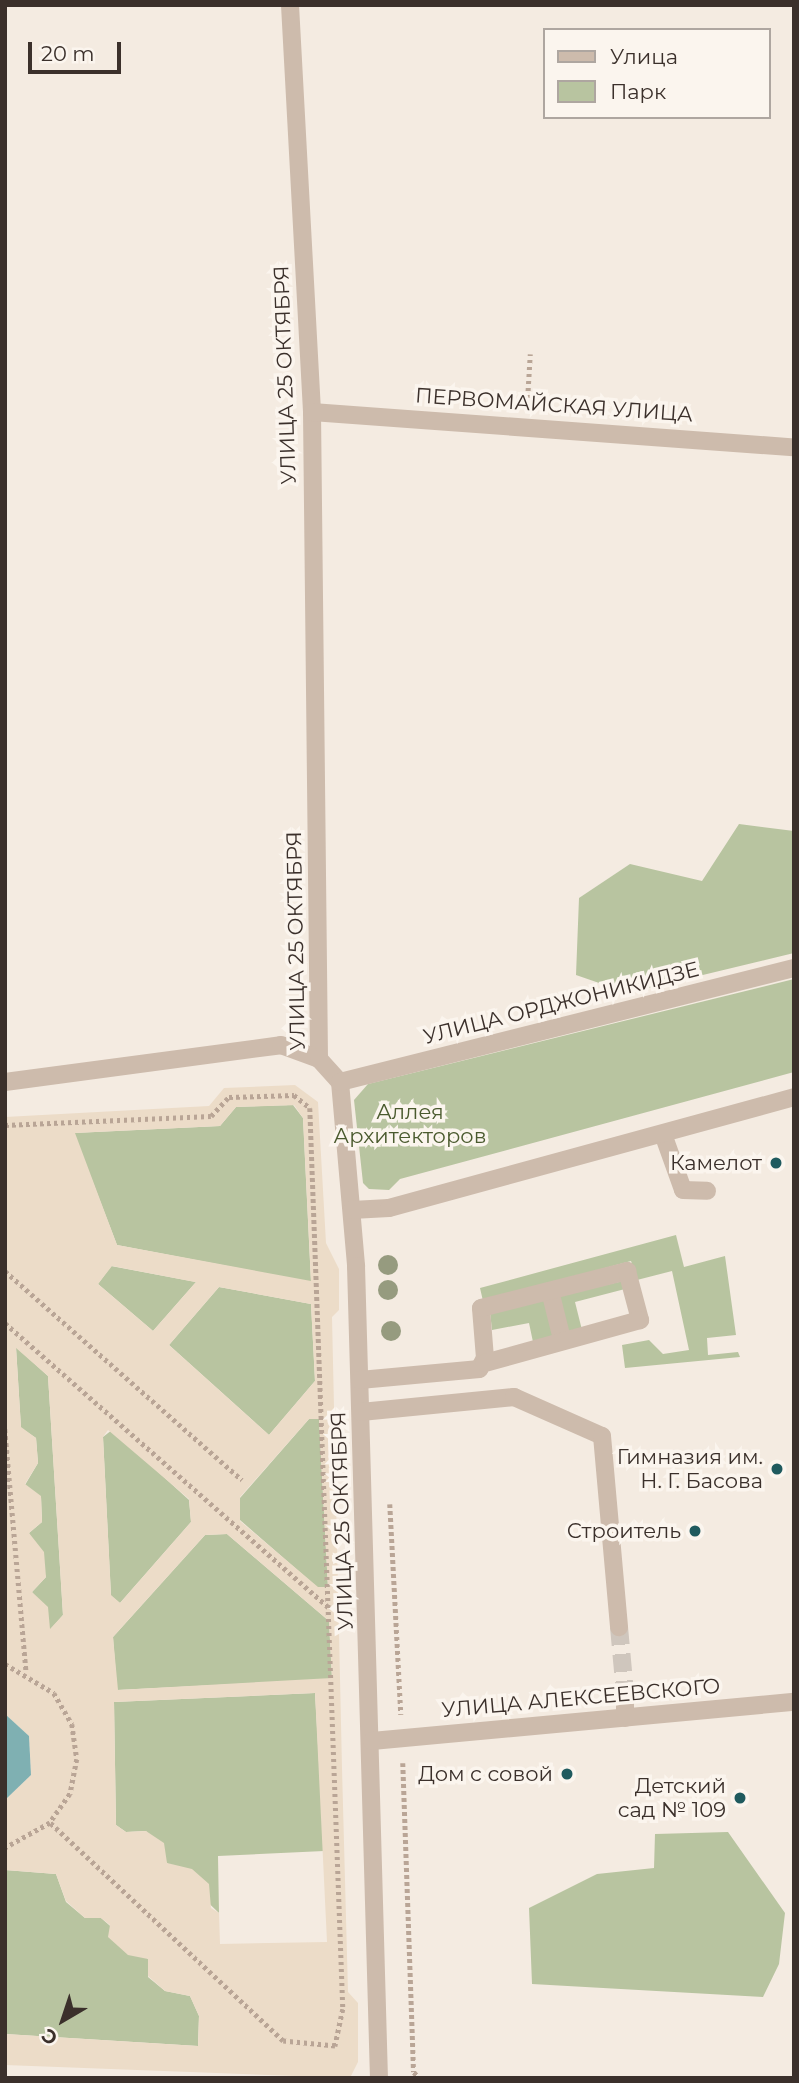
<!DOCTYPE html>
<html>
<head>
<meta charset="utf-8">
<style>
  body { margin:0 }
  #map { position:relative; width:799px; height:2083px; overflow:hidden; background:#f4ebe1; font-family:Montserrat,sans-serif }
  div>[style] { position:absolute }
  .green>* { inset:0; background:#b8c4a0 }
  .plaza>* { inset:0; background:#ecdcc8 }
  .water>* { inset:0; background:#7fb0b2 }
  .minor-tunnel>* { height:18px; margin-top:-9px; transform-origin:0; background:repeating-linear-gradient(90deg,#cfc6bd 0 18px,transparent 0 27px) }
  .path>* { height:4.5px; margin-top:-2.25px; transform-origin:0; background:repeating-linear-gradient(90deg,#b9a596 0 3.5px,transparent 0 7px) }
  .minor>* { height:18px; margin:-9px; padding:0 9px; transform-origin:9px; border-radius:9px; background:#cdbbac }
  .trees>* { width:20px; height:20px; margin:-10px; border-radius:50%; background:#969b7f }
  .dots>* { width:19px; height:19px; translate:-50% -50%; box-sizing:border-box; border:4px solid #fbf5ee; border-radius:50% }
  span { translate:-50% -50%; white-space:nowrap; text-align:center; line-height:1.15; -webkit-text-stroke:7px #fbf5ee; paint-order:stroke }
  .street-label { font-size:21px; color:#3b302b }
  .park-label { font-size:21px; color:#4a5a2e }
  .poi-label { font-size:21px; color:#3b302b }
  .right { translate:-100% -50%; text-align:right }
  .frame { position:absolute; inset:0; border:7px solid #3b302b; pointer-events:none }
  .legend { position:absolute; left:543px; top:28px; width:228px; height:91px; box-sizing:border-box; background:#fbf5ee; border:2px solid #aea6a0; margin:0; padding:9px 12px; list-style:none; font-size:21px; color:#3b302b }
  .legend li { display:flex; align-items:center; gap:14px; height:35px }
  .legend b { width:35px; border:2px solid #aea6a0 }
  .north { position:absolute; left:28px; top:1985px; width:70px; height:70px; -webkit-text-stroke:5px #fbf5ee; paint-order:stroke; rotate:219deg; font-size:19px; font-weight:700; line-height:28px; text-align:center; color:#3b302b }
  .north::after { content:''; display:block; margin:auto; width:24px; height:32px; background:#3b302b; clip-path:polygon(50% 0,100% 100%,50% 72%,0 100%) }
  .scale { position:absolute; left:28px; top:42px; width:93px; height:32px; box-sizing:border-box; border:4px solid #3b302b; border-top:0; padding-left:9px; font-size:21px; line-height:24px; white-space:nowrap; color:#3b302b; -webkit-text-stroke:5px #fbf5ee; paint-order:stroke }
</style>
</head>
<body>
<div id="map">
  <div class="green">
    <i style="clip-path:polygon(739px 824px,794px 831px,794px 953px,628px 993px,576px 975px,579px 898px,630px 864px,702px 881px)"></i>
    <i style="clip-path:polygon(794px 979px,794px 1072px,400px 1179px,389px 1190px,369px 1189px,363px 1183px,354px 1100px,368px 1084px)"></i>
    <i style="clip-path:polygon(293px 1105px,303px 1118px,311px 1282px,117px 1245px,74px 1133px,220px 1126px,236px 1107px)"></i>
    <i style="clip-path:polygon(676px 1235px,684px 1267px,725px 1256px,736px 1335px,707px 1338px,708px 1355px,738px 1352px,740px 1357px,625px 1368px,622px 1345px,649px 1340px,663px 1354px,689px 1350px,672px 1271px,637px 1280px,631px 1261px,483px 1301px,480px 1288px)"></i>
    <i style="clip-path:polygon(111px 1266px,196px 1282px,153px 1331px,98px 1284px)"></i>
    <i style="clip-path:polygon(623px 1281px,625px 1289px,575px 1302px,582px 1330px,533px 1342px,529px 1323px,492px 1330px,490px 1312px)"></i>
    <i style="clip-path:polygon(219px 1287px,311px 1304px,315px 1381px,269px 1435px,169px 1345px)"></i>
    <i style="clip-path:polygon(16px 1347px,48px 1376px,63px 1615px,50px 1630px,32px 1592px,46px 1577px,29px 1533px,42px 1522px,41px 1497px,25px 1485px,38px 1463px,36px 1438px,21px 1428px)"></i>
    <i style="clip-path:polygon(309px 1419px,319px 1419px,328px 1588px,318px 1588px,240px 1520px,240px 1498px)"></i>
    <i style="clip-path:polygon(112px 1430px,189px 1500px,191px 1522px,120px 1603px,111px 1596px,103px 1437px)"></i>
    <i style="clip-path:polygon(227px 1534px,329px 1621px,332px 1679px,117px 1690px,113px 1637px,205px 1535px)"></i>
    <i style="clip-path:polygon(315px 1693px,324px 1851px,218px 1856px,219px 1913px,167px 1863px,146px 1831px,126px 1832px,116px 1825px,114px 1702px)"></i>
    <i style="clip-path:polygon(728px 1832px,785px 1913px,779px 1964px,763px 1997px,532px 1984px,529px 1908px,597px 1874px,654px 1868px,655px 1834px)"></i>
    <i style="clip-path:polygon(5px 1870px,56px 1874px,66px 1902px,85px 1918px,101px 1918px,148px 1959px,148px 1977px,165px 1991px,190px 1996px,199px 2016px,198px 2046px,5px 2034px)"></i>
  </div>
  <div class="plaza">
    <i style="clip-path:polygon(evenodd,295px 1085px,318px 1102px,326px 1243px,339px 1269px,339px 1310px,332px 1317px,342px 1768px,348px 1992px,358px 2003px,358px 2062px,350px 2078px,5px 2065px,5px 2034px,198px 2046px,199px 2016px,190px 1996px,165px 1991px,148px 1976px,148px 1959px,128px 1955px,108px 1937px,110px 1925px,101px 1918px,85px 1918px,66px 1901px,56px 1874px,5px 1870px,5px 1800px,31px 1775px,29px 1736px,5px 1714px,5px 1117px,209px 1106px,224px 1088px,295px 1085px,294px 1105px,303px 1118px,311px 1281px,117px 1245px,75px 1133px,220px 1126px,236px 1107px,294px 1105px,295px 1085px,112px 1266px,195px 1282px,196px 1282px,153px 1331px,98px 1284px,112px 1266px,295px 1085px,219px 1287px,311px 1304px,315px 1381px,269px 1435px,169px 1345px,219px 1287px,295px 1085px,16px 1348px,48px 1376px,63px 1615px,50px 1629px,48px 1607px,32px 1592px,46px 1577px,44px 1552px,29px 1533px,42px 1522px,41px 1496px,25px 1484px,38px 1463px,36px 1438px,21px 1427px,16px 1348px,295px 1085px,309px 1419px,319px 1419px,328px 1587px,318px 1587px,240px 1521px,240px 1497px,309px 1419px,295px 1085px,108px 1430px,189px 1499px,191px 1522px,120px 1603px,111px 1595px,103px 1437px,108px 1430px,295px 1085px,227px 1534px,329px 1621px,332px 1678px,118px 1690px,113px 1637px,205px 1535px,227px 1534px,295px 1085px,315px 1693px,327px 1942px,220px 1944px,219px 1913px,211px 1908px,209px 1884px,192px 1869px,167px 1863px,164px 1843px,146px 1831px,126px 1832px,116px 1825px,114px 1702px,315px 1693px)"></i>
  </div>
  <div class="water">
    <i style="clip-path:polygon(5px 1714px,29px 1736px,31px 1775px,5px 1800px)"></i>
  </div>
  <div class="minor-tunnel">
    <i style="left:619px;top:1627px;width:66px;rotate:84.8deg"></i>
  </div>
  <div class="path">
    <i style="left:527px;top:405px;width:51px;rotate:-86.6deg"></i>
    <i style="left:5px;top:1125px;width:206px;rotate:-2.5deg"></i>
    <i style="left:211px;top:1116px;width:26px;rotate:-47deg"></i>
    <i style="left:229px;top:1097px;width:65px;rotate:-1.8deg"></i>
    <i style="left:294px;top:1095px;width:21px;rotate:39deg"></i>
    <i style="left:310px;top:1108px;width:902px;rotate:87.9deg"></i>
    <i style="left:343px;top:2009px;width:38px;rotate:102deg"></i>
    <i style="left:335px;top:2046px;width:52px;rotate:-174.5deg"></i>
    <i style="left:283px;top:2041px;width:319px;rotate:-136.9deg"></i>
    <i style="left:5px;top:1271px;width:316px;rotate:41.4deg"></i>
    <i style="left:5px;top:1323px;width:433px;rotate:41.3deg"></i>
    <i style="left:5px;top:1429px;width:243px;rotate:85deg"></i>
    <i style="left:390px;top:1504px;width:211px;rotate:87deg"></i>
    <i style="left:5px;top:1664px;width:57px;rotate:30.6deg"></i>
    <i style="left:54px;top:1693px;width:36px;rotate:60deg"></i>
    <i style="left:72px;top:1724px;width:35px;rotate:82deg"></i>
    <i style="left:77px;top:1759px;width:36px;rotate:101deg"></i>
    <i style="left:70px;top:1794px;width:35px;rotate:125deg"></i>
    <i style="left:50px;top:1823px;width:51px;rotate:150.9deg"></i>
    <i style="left:403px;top:1763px;width:309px;rotate:88deg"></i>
    <i style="left:414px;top:2072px;width:8px;rotate:50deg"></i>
  </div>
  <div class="minor">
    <i style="left:290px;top:5px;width:408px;rotate:86.9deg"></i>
    <i style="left:312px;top:412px;width:647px;rotate:89.38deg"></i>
    <i style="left:312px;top:412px;width:483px;rotate:4.2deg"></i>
    <i style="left:5px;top:1082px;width:278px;rotate:-7.6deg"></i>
    <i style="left:281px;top:1045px;width:40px;rotate:20.2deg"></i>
    <i style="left:319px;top:1059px;width:31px;rotate:48deg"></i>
    <i style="left:340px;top:1082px;width:185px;rotate:85deg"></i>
    <i style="left:356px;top:1266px;width:812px;rotate:88.38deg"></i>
    <i style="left:340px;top:1082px;width:468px;rotate:-14.1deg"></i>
    <i style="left:663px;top:1134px;width:59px;rotate:70.3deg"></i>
    <i style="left:683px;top:1190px;width:24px;rotate:2deg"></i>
    <i style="left:352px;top:1210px;width:37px;rotate:-3deg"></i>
    <i style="left:389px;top:1208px;width:420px;rotate:-15.3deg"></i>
    <i style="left:550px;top:1291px;width:49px;rotate:76deg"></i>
    <i style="left:360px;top:1380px;width:120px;rotate:-5.3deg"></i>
    <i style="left:479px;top:1369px;width:13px;rotate:-61deg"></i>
    <i style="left:485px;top:1358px;width:50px;rotate:-94.6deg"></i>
    <i style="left:481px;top:1308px;width:151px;rotate:-14.2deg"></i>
    <i style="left:627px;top:1271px;width:51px;rotate:75.1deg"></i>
    <i style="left:640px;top:1320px;width:161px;rotate:164.5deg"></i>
    <i style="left:361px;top:1412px;width:154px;rotate:-5.6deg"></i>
    <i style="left:514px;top:1397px;width:96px;rotate:23.9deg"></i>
    <i style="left:602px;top:1436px;width:192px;rotate:84.9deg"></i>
    <i style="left:625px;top:1693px;width:25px;rotate:90deg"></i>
    <i style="left:372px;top:1741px;width:424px;rotate:-5.3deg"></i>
  </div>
  <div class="trees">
    <i style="left:388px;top:1265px"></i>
    <i style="left:388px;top:1290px"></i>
    <i style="left:391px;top:1331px"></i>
  </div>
  <div class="dots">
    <i style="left:776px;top:1163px;background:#1f5a5e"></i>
    <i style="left:777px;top:1469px;background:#1f5a5e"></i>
    <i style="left:695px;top:1531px;background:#1f5a5e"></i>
    <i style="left:567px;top:1774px;background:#1f5a5e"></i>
    <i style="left:740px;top:1798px;background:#1f5a5e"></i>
  </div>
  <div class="street-label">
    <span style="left:285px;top:375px;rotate:-92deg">УЛИЦА 25 ОКТЯБРЯ</span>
    <span style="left:554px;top:405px;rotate:4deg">ПЕРВОМАЙСКАЯ УЛИЦА</span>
    <span style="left:296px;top:941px;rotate:-91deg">УЛИЦА 25 ОКТЯБРЯ</span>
    <span style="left:561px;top:1003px;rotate:-14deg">УЛИЦА ОРДЖОНИКИДЗЕ</span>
    <span style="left:342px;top:1521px;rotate:-92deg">УЛИЦА 25 ОКТЯБРЯ</span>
    <span style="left:581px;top:1698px;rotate:-5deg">УЛИЦА АЛЕКСЕЕВСКОГО</span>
  </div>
  <div class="park-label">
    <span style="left:410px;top:1124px">Аллея<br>Архитекторов</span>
  </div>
  <div class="poi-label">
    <span class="right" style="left:762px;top:1163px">Камелот</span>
    <span class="right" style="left:763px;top:1469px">Гимназия им.<br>Н. Г. Басова</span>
    <span class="right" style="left:681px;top:1531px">Строитель</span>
    <span class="right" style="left:553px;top:1774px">Дом с совой</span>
    <span class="right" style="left:726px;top:1798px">Детский<br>сад № 109</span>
  </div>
  <div class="frame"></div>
  <ul class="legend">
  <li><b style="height:9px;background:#cdbbac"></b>Улица</li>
  <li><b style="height:19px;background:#b8c4a0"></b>Парк</li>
  </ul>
  <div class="north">С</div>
  <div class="scale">20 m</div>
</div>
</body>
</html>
